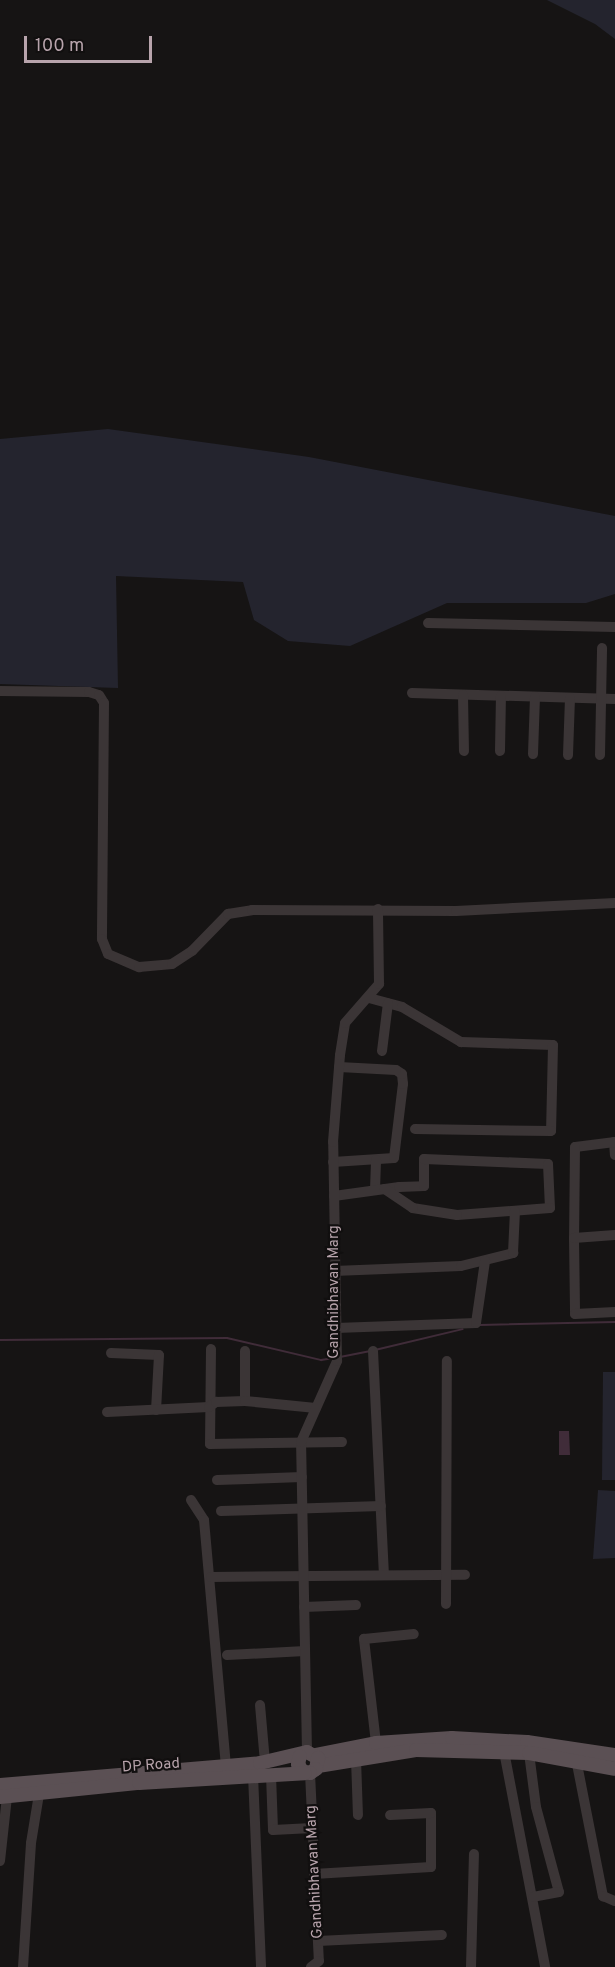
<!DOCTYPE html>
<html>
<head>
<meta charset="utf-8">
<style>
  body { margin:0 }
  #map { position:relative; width:615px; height:1967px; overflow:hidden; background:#161414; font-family:Overpass,sans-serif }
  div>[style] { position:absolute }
  .green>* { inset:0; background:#24242e }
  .water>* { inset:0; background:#402c39 }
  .stream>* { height:2px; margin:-1px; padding:0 1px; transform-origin:1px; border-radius:1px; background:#402c39 }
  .minor>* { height:10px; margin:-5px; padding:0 5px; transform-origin:5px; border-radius:5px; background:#3b3536 }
  .major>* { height:14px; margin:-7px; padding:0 7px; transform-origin:7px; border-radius:7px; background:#5b5054 }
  span { translate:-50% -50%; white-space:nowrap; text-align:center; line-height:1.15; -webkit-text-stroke:4.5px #110f0f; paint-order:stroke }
  .street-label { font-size:15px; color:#b8a4ac }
  .scale { position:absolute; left:24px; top:36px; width:128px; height:27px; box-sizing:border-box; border:3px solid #b8a4ac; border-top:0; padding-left:8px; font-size:18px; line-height:21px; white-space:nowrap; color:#b8a4ac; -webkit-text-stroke:4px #110f0f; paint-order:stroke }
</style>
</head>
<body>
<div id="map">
  <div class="green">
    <i style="clip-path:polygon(547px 0,615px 0,615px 39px,595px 24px)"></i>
    <i style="clip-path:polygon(108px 429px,309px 457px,615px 516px,615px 594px,586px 603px,447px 603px,350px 646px,288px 641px,254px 620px,243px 582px,116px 576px,118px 688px,0 684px,0 439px)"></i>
    <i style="clip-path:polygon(603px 1372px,615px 1372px,615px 1480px,602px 1480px)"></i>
    <i style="clip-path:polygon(598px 1490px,615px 1491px,615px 1558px,593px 1559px)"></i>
  </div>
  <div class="water">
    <i style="clip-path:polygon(559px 1431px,569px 1431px,570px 1455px,559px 1455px)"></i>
  </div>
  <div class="stream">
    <i style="left:480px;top:1325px;width:135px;rotate:-1.3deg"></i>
    <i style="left:0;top:1340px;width:227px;rotate:-0.5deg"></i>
    <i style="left:227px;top:1338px;width:97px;rotate:13.2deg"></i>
    <i style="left:321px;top:1360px;width:13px;rotate:-9deg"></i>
    <i style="left:375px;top:1350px;width:90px;rotate:-13.4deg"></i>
    <i style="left:340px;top:1357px;width:31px;rotate:-11deg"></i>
  </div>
  <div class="minor">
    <i style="left:428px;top:623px;width:187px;rotate:1.2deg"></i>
    <i style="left:0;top:691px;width:89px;rotate:0.6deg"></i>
    <i style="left:89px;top:692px;width:10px;rotate:17deg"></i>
    <i style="left:99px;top:695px;width:9px;rotate:58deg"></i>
    <i style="left:104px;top:703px;width:236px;rotate:90.5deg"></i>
    <i style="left:102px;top:939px;width:16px;rotate:68deg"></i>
    <i style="left:108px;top:954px;width:34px;rotate:23deg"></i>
    <i style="left:139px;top:967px;width:33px;rotate:-5deg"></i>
    <i style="left:172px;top:964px;width:24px;rotate:-33deg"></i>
    <i style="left:192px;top:951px;width:52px;rotate:-45.8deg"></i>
    <i style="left:228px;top:914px;width:24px;rotate:-9deg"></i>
    <i style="left:252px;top:910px;width:204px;rotate:0.3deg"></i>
    <i style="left:456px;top:911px;width:159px;rotate:-2.9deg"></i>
    <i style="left:412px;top:693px;width:203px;rotate:1.7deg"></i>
    <i style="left:463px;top:695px;width:56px;rotate:89deg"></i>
    <i style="left:500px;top:751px;width:55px;rotate:-89deg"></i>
    <i style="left:533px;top:754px;width:57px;rotate:-88deg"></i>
    <i style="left:568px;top:755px;width:57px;rotate:-88deg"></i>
    <i style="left:600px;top:755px;width:107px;rotate:-88.9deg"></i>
    <i style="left:369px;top:998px;width:34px;rotate:15deg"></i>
    <i style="left:402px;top:1007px;width:69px;rotate:30.7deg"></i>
    <i style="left:461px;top:1042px;width:92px;rotate:1.9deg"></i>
    <i style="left:553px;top:1045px;width:86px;rotate:91.3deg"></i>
    <i style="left:551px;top:1131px;width:136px;rotate:-179.2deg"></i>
    <i style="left:382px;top:1051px;width:48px;rotate:-82.9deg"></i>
    <i style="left:614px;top:1142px;width:13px;rotate:86deg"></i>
    <i style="left:615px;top:1142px;width:40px;rotate:172.9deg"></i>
    <i style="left:575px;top:1147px;width:91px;rotate:90.6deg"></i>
    <i style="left:574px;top:1238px;width:76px;rotate:89.2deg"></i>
    <i style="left:575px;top:1314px;width:40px;rotate:-2.9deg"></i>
    <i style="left:333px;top:1162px;width:61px;rotate:-3.8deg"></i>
    <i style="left:394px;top:1158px;width:75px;rotate:-83.1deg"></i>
    <i style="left:403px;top:1084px;width:10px;rotate:-96deg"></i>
    <i style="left:402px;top:1074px;width:7px;rotate:-146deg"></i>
    <i style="left:396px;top:1070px;width:57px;rotate:-177deg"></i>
    <i style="left:375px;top:1190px;width:30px;rotate:-88deg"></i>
    <i style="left:334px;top:1196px;width:66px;rotate:-7.9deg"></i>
    <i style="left:399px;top:1187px;width:25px;rotate:-2deg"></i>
    <i style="left:424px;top:1186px;width:27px;rotate:-90deg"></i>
    <i style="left:424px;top:1159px;width:124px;rotate:2.3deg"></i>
    <i style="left:548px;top:1164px;width:44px;rotate:87.4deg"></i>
    <i style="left:550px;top:1208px;width:93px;rotate:175.7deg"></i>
    <i style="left:457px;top:1215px;width:45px;rotate:-171deg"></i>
    <i style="left:413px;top:1208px;width:34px;rotate:-146deg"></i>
    <i style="left:574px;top:1238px;width:41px;rotate:-4.2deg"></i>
    <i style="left:334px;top:1271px;width:127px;rotate:-2.3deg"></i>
    <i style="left:461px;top:1266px;width:54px;rotate:-14deg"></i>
    <i style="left:513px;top:1253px;width:42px;rotate:-87.3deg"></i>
    <i style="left:336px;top:1328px;width:140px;rotate:-2deg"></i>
    <i style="left:476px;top:1323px;width:63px;rotate:-81.7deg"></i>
    <i style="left:211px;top:1349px;width:95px;rotate:90.6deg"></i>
    <i style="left:210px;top:1444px;width:132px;rotate:-0.9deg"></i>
    <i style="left:245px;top:1351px;width:50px;rotate:90deg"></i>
    <i style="left:373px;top:1351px;width:223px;rotate:87.2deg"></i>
    <i style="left:111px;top:1353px;width:48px;rotate:2.4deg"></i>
    <i style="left:159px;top:1355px;width:55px;rotate:93.1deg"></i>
    <i style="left:107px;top:1412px;width:102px;rotate:-2.8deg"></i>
    <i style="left:209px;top:1407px;width:9px;rotate:-36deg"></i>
    <i style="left:216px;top:1402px;width:29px;rotate:-2deg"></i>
    <i style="left:245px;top:1401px;width:71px;rotate:5.6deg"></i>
    <i style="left:217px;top:1480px;width:85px;rotate:-2deg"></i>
    <i style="left:191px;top:1500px;width:24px;rotate:57deg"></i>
    <i style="left:204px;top:1520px;width:246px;rotate:84.9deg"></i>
    <i style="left:221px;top:1511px;width:160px;rotate:-1.8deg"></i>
    <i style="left:211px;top:1577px;width:254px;rotate:-0.5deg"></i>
    <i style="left:446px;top:1604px;width:243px;rotate:-89.8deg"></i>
    <i style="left:304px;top:1607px;width:52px;rotate:-2.2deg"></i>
    <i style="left:227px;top:1655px;width:78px;rotate:-2.9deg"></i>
    <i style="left:260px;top:1705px;width:57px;rotate:85deg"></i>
    <i style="left:376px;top:1743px;width:105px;rotate:-96.6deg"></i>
    <i style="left:364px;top:1639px;width:50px;rotate:-5.7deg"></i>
    <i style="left:503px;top:1746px;width:225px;rotate:79.2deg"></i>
    <i style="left:307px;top:1752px;width:310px;rotate:-91.1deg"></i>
    <i style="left:301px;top:1442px;width:89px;rotate:-66deg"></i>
    <i style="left:337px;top:1361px;width:219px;rotate:-91deg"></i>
    <i style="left:333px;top:1142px;width:87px;rotate:-85.4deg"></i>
    <i style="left:340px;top:1055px;width:32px;rotate:-81deg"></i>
    <i style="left:345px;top:1023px;width:52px;rotate:-48.9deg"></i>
    <i style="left:379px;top:984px;width:75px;rotate:-90.8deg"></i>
    <i style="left:529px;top:1753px;width:54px;rotate:82.6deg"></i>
    <i style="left:536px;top:1807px;width:88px;rotate:74.9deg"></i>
    <i style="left:559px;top:1892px;width:26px;rotate:169deg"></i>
    <i style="left:356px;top:1759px;width:56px;rotate:88deg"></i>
    <i style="left:577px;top:1764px;width:135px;rotate:78.9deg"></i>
    <i style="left:603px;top:1896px;width:13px;rotate:23deg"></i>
    <i style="left:310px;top:1773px;width:188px;rotate:87.3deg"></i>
    <i style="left:319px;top:1961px;width:10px;rotate:143deg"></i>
    <i style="left:253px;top:1775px;width:192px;rotate:87.6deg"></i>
    <i style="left:271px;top:1775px;width:55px;rotate:87.9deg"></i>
    <i style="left:273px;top:1830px;width:39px;rotate:-3deg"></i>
    <i style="left:0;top:1861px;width:64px;rotate:-83.8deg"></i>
    <i style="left:314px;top:1874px;width:117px;rotate:-3.4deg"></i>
    <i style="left:431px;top:1867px;width:54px;rotate:-90deg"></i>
    <i style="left:431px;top:1813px;width:41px;rotate:177.2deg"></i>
    <i style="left:318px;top:1941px;width:124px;rotate:-2.8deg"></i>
    <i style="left:23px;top:1967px;width:124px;rotate:-86.3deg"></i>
    <i style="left:31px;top:1843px;width:50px;rotate:-80.7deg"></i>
    <i style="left:471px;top:1967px;width:113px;rotate:-88.5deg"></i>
  </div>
  <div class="major">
    <i style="left:315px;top:1755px;width:62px;rotate:-11.1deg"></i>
    <i style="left:376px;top:1743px;width:76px;rotate:-3.8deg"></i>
    <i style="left:452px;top:1738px;width:75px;rotate:3.1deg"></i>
    <i style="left:527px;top:1742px;width:89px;rotate:8.4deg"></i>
    <i style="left:318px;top:1766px;width:99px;rotate:-9.3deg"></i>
    <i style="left:416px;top:1750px;width:113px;rotate:1.5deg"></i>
    <i style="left:529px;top:1753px;width:87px;rotate:10.5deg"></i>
    <i style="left:0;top:1785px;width:261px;rotate:-4.8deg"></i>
    <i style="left:260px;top:1763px;width:48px;rotate:-13.2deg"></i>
    <i style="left:307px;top:1752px;width:13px;rotate:29deg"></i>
    <i style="left:318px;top:1758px;width:11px;rotate:100deg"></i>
    <i style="left:316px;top:1769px;width:7px;rotate:146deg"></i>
    <i style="left:310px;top:1773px;width:8px;rotate:-166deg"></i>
    <i style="left:302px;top:1771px;width:8px;rotate:-120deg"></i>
    <i style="left:298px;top:1764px;width:8px;rotate:-76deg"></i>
    <i style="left:0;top:1797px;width:140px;rotate:-5.8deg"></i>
    <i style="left:139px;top:1783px;width:166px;rotate:-3.4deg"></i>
  </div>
  <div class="street-label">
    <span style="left:335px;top:1292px;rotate:-90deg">Gandhibhavan Marg</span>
    <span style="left:151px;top:1766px;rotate:-4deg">DP Road</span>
    <span style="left:315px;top:1872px;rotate:-93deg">Gandhibhavan Marg</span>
  </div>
  <div class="scale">100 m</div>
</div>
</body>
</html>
